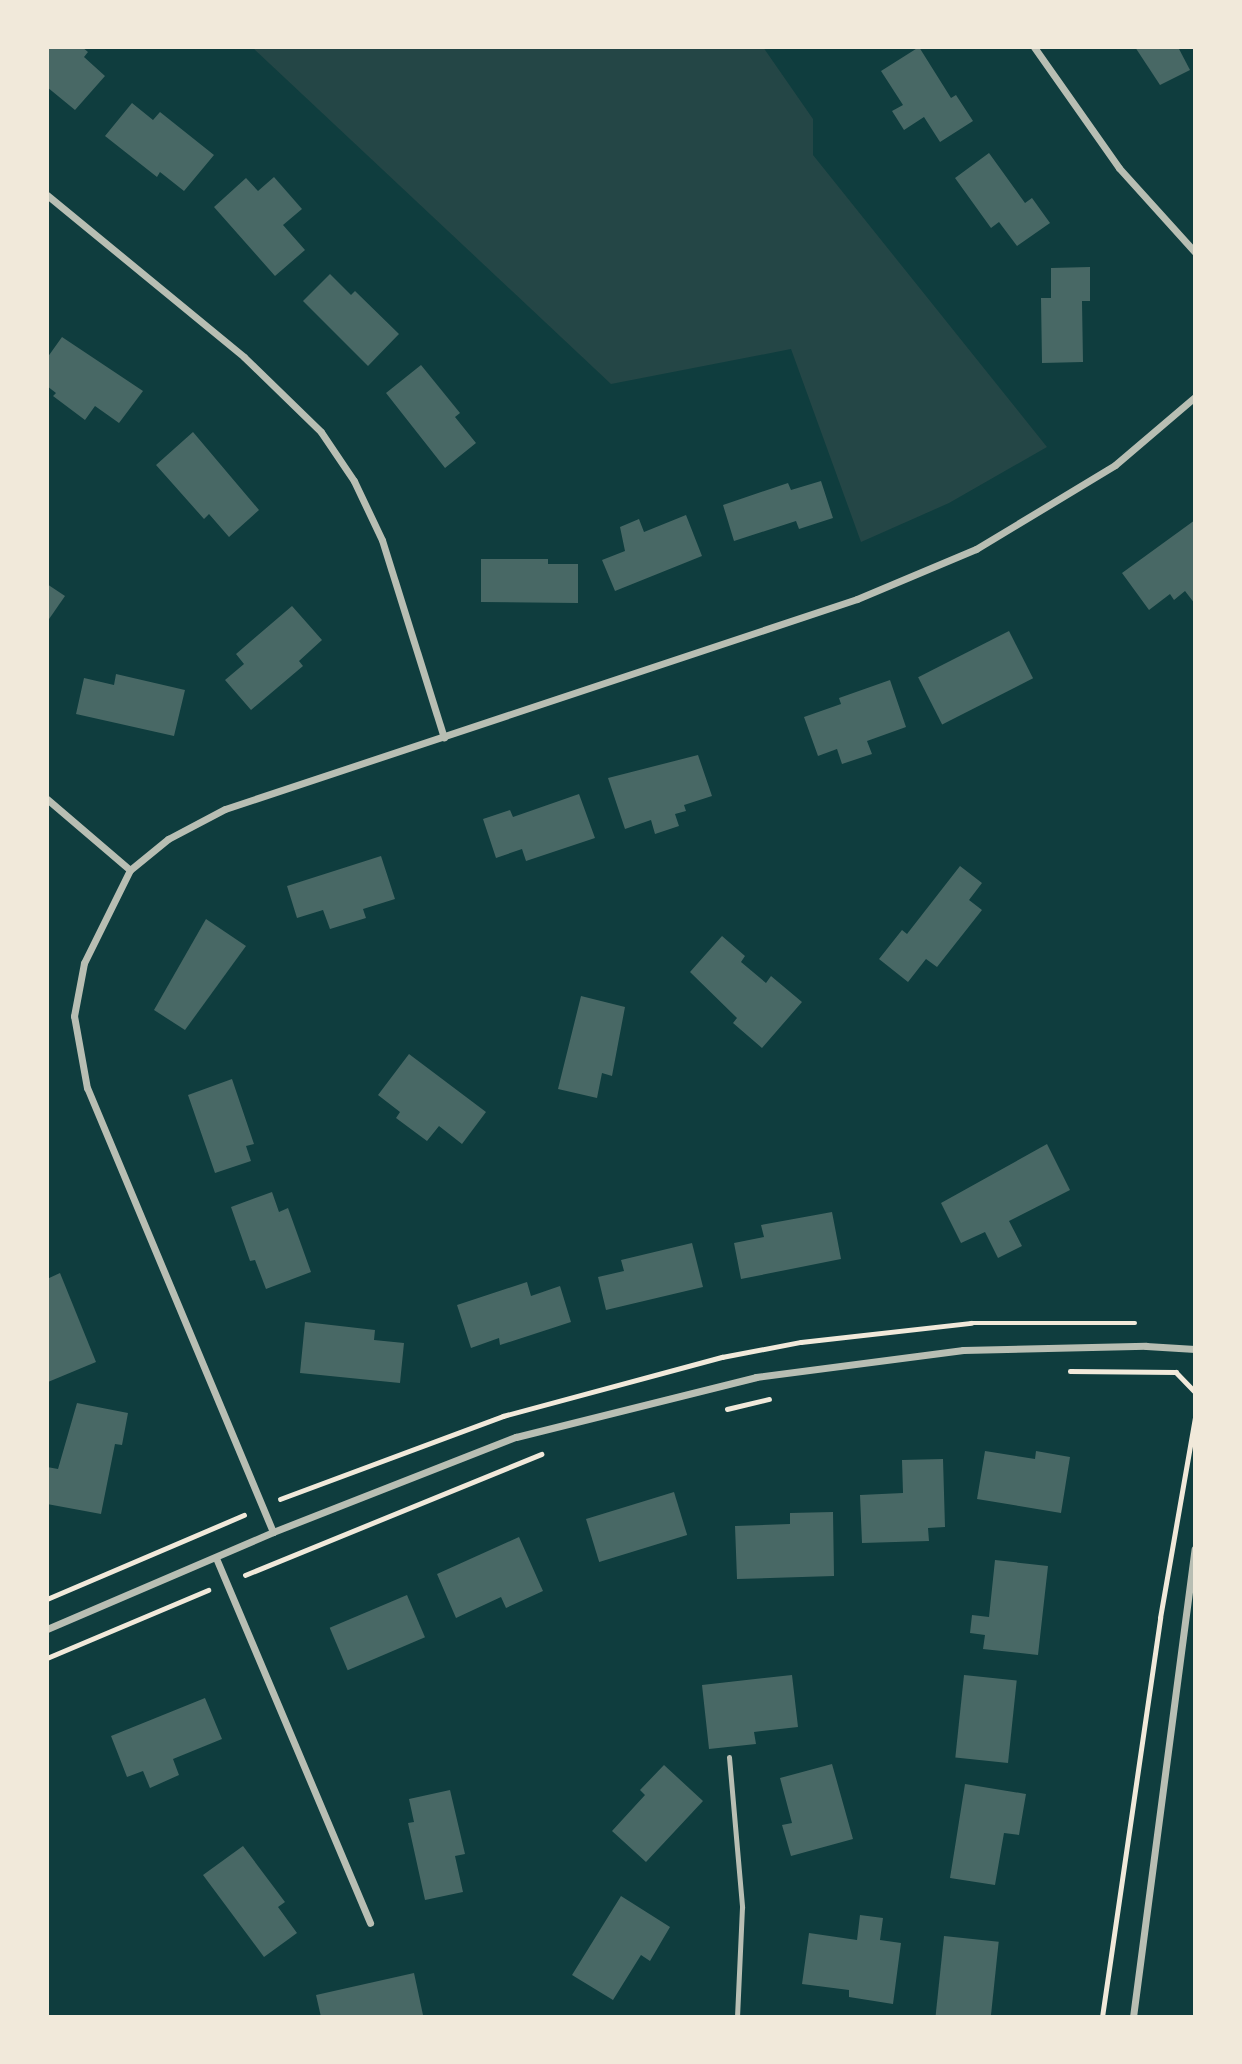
<!DOCTYPE html>
<style>
body{margin:0}
#map{position:relative;width:1242px;height:2064px;overflow:hidden;background:#0f3d3e;font-family:"PT Sans",sans-serif}
div>[style]{position:absolute}
[style*='--x']{left:calc(var(--x)*1px);top:calc(var(--y)*1px);width:calc(var(--w)*1px);rotate:calc(var(--a)*1deg)}
.green>*{inset:0;background:#244646}
.building>*{inset:0;background:#486865;transform-origin:0 0}
.path>*{height:4.5px;margin:-2.25px;padding:0 2.25px;transform-origin:2.25px;border-radius:2.25px;background:#f1e9da}
.service>*{height:5px;margin:-2.5px;padding:0 2.5px;transform-origin:2.5px;border-radius:2.5px;background:#b8beb3}
.minor>*{height:7px;margin:-3.5px;padding:0 3.5px;transform-origin:3.5px;border-radius:3.5px;background:#b8beb3}
span{translate:-50% -50%;white-space:nowrap;text-align:center;line-height:1.15;-webkit-text-stroke:5px #f1e9da;paint-order:stroke}
.frame{position:absolute;inset:0;border:49px solid #f1e9da;pointer-events:none}
</style>
<div id="map">
<div class="green">
<i style="clip-path:polygon(252px 47px,763px 47px,813px 119px,813px 155px,1047px 447px,949px 503px,861px 542px,791px 349px,611px 384px)"></i>
</div>
<div class="building">
<i style="clip-path:polygon(47px 47px,82px 47px,88px 52px,84px 57px,105px 76px,75px 110px,47px 87px)"></i>
<i style="clip-path:polygon(919px 47px,951px 98px,956px 95px,973px 121px,940px 142px,924px 117px,904px 130px,892px 111px,903px 105px,881px 71px)"></i>
<i style="clip-path:polygon(1135px 47px,1178px 47px,1190px 70px,1160px 85px)"></i>
<i style="clip-path:polygon(132px 103px,153px 120px,160px 112px,214px 155px,184px 191px,160px 172px,157px 177px,105px 136px)"></i>
<i style="clip-path:polygon(989px 153px,1025px 203px,1032px 198px,1050px 223px,1017px 246px,999px 222px,991px 228px,955px 178px)"></i>
<i style="clip-path:polygon(274px 177px,302px 209px,283px 225px,305px 250px,275px 276px,214px 207px,246px 178px,258px 191px)"></i>
<i style="clip-path:polygon(1090px 267px,1090px 301px,1082px 301px,1083px 362px,1042px 363px,1041px 298px,1051px 298px,1051px 268px)"></i>
<i style="clip-path:polygon(330px 274px,351px 295px,355px 291px,399px 334px,368px 366px,303px 301px)"></i>
<i style="clip-path:polygon(62px 337px,143px 391px,119px 423px,95px 406px,85px 420px,53px 396px,56px 393px,47px 386px,47px 358px)"></i>
<i style="clip-path:polygon(421px 365px,460px 413px,455px 417px,476px 443px,445px 468px,386px 393px)"></i>
<i style="clip-path:polygon(193px 432px,259px 510px,229px 537px,209px 514px,204px 519px,156px 465px)"></i>
<i style="clip-path:polygon(821px 481px,833px 518px,799px 529px,796px 521px,734px 541px,723px 505px,788px 483px,791px 490px)"></i>
<i style="clip-path:polygon(686px 515px,702px 556px,615px 591px,602px 560px,625px 551px,620px 527px,639px 519px,644px 532px)"></i>
<i style="clip-path:polygon(1195px 520px,1195px 604px,1185px 591px,1174px 600px,1170px 594px,1149px 610px,1122px 573px)"></i>
<i style="clip-path:polygon(481px 559px,548px 559px,548px 564px,578px 564px,578px 603px,481px 602px)"></i>
<i style="clip-path:polygon(47px 584px,65px 596px,47px 622px)"></i>
<i style="clip-path:polygon(292px 606px,322px 640px,299px 661px,303px 666px,251px 710px,225px 680px,244px 664px,236px 654px)"></i>
<i style="left:1009px;top:631px;width:53px;height:102px;rotate:63deg"></i>
<i style="clip-path:polygon(116px 674px,185px 690px,174px 736px,76px 714px,84px 678px,114px 685px)"></i>
<i style="clip-path:polygon(890px 680px,906px 727px,867px 741px,872px 754px,842px 764px,837px 749px,818px 756px,804px 717px,841px 704px,839px 698px)"></i>
<i style="clip-path:polygon(698px 755px,712px 796px,684px 805px,686px 811px,675px 814px,679px 826px,655px 834px,651px 820px,625px 829px,608px 778px)"></i>
<i style="clip-path:polygon(579px 794px,595px 838px,526px 861px,522px 849px,496px 858px,483px 819px,510px 810px,513px 817px)"></i>
<i style="clip-path:polygon(381px 856px,395px 899px,363px 909px,366px 918px,330px 929px,323px 910px,297px 918px,287px 886px)"></i>
<i style="clip-path:polygon(960px 866px,982px 883px,969px 900px,982px 910px,937px 967px,926px 959px,908px 982px,879px 959px,902px 930px,907px 934px)"></i>
<i style="clip-path:polygon(206px 919px,246px 946px,185px 1030px,154px 1010px)"></i>
<i style="clip-path:polygon(722px 936px,745px 956px,741px 962px,766px 983px,771px 976px,802px 1002px,762px 1048px,733px 1023px,737px 1018px,690px 972px)"></i>
<i style="clip-path:polygon(581px 996px,625px 1007px,612px 1076px,602px 1073px,597px 1098px,558px 1089px)"></i>
<i style="clip-path:polygon(409px 1054px,486px 1112px,462px 1144px,439px 1126px,427px 1141px,396px 1118px,400px 1112px,378px 1095px)"></i>
<i style="clip-path:polygon(232px 1079px,254px 1144px,246px 1146px,251px 1161px,215px 1173px,188px 1095px)"></i>
<i style="clip-path:polygon(1047px 1144px,1070px 1190px,1009px 1221px,1022px 1246px,998px 1258px,985px 1232px,961px 1243px,941px 1203px)"></i>
<i style="clip-path:polygon(272px 1192px,279px 1212px,288px 1208px,311px 1272px,266px 1289px,255px 1260px,250px 1261px,231px 1207px)"></i>
<i style="clip-path:polygon(832px 1212px,841px 1259px,741px 1279px,734px 1243px,764px 1237px,761px 1225px)"></i>
<i style="clip-path:polygon(692px 1243px,703px 1287px,606px 1310px,598px 1277px,624px 1271px,621px 1260px)"></i>
<i style="clip-path:polygon(60px 1273px,96px 1362px,48px 1382px,47px 1279px)"></i>
<i style="clip-path:polygon(527px 1282px,531px 1296px,560px 1286px,571px 1322px,500px 1345px,499px 1338px,471px 1348px,457px 1305px)"></i>
<i style="clip-path:polygon(305px 1322px,375px 1330px,374px 1340px,404px 1343px,400px 1383px,300px 1373px)"></i>
<i style="clip-path:polygon(77px 1403px,128px 1413px,122px 1445px,115px 1444px,101px 1514px,47px 1504px,47px 1467px,58px 1469px)"></i>
<i style="clip-path:polygon(985px 1451px,1035px 1459px,1036px 1451px,1070px 1457px,1061px 1513px,977px 1499px)"></i>
<i style="clip-path:polygon(943px 1459px,945px 1527px,928px 1528px,929px 1541px,862px 1543px,860px 1495px,903px 1493px,902px 1460px)"></i>
<i style="left:674px;top:1492px;width:45px;height:92px;rotate:73deg"></i>
<i style="clip-path:polygon(833px 1512px,834px 1576px,737px 1579px,735px 1526px,790px 1524px,790px 1513px)"></i>
<i style="clip-path:polygon(519px 1537px,543px 1591px,506px 1608px,501px 1597px,456px 1618px,437px 1574px)"></i>
<i style="clip-path:polygon(995px 1560px,1048px 1566px,1038px 1655px,983px 1649px,985px 1635px,970px 1633px,972px 1615px,989px 1617px)"></i>
<i style="left:407px;top:1595px;width:46px;height:84px;rotate:67deg"></i>
<i style="clip-path:polygon(792px 1675px,798px 1727px,754px 1732px,756px 1744px,709px 1749px,702px 1685px)"></i>
<i style="left:964px;top:1675px;width:53px;height:83px;rotate:6deg"></i>
<i style="clip-path:polygon(205px 1698px,222px 1739px,173px 1759px,179px 1775px,150px 1788px,143px 1771px,127px 1777px,111px 1736px)"></i>
<i style="clip-path:polygon(832px 1764px,853px 1839px,791px 1856px,782px 1825px,792px 1823px,780px 1778px)"></i>
<i style="clip-path:polygon(664px 1765px,703px 1801px,646px 1862px,612px 1831px,645px 1795px,640px 1790px)"></i>
<i style="clip-path:polygon(965px 1784px,1026px 1794px,1019px 1835px,1004px 1833px,995px 1885px,950px 1878px)"></i>
<i style="clip-path:polygon(450px 1790px,465px 1854px,455px 1856px,463px 1892px,425px 1900px,408px 1823px,414px 1822px,409px 1799px)"></i>
<i style="clip-path:polygon(243px 1846px,285px 1902px,278px 1907px,297px 1933px,264px 1957px,203px 1875px)"></i>
<i style="clip-path:polygon(621px 1896px,670px 1927px,650px 1961px,641px 1955px,613px 2000px,572px 1975px)"></i>
<i style="clip-path:polygon(860px 1915px,883px 1918px,880px 1940px,901px 1943px,893px 2004px,849px 1997px,849px 1990px,802px 1984px,809px 1933px,857px 1940px)"></i>
<i style="left:944px;top:1936px;width:55px;height:82px;rotate:6deg"></i>
<i style="clip-path:polygon(414px 1973px,423px 2015px,321px 2017px,316px 1995px)"></i>
</div>
<div class="path">
<i style="--x:1070;--y:1371;--w:106;--a:0.5"></i>
<i style="--x:1176;--y:1372;--w:28;--a:46"></i>
<i style="--x:727;--y:1409;--w:43;--a:-13.4"></i>
<i style="--x:280;--y:1499;--w:238;--a:-20.4"></i>
<i style="--x:503;--y:1416;--w:227;--a:-15.1"></i>
<i style="--x:722;--y:1357;--w:80;--a:-10.8"></i>
<i style="--x:801;--y:1342;--w:171;--a:-6.4"></i>
<i style="--x:971;--y:1323;--w:164;--a:0"></i>
<i style="--x:245;--y:1575;--w:320;--a:-22.2"></i>
<i style="--x:47;--y:1599;--w:214;--a:-23.1"></i>
<i style="--x:47;--y:1658;--w:175;--a:-22.9"></i>
<i style="--x:1102;--y:2017;--w:403;--a:-81.7"></i>
<i style="--x:1160;--y:1618;--w:204;--a:-80.1"></i>
</div>
<div class="service">
<i style="--x:729;--y:1757;--w:151;--a:85"></i>
<i style="--x:742;--y:1907;--w:110;--a:92.6"></i>
</div>
<div class="minor">
<i style="--x:1034;--y:47;--w:148;--a:54.9"></i>
<i style="--x:1119;--y:168;--w:113;--a:47.9"></i>
<i style="--x:47;--y:195;--w:255;--a:39.4"></i>
<i style="--x:244;--y:357;--w:107;--a:44.2"></i>
<i style="--x:321;--y:432;--w:59;--a:56"></i>
<i style="--x:354;--y:481;--w:65;--a:64.6"></i>
<i style="--x:382;--y:540;--w:207;--a:72.6"></i>
<i style="--x:47;--y:799;--w:109;--a:40.5"></i>
<i style="--x:273;--y:1532;--w:481;--a:-112.7"></i>
<i style="--x:87;--y:1088;--w:73;--a:-100.2"></i>
<i style="--x:74;--y:1016;--w:54;--a:-79.3"></i>
<i style="--x:84;--y:963;--w:104;--a:-63.7"></i>
<i style="--x:130;--y:870;--w:49;--a:-39.2"></i>
<i style="--x:168;--y:839;--w:64;--a:-27.8"></i>
<i style="--x:225;--y:809;--w:666;--a:-18.38"></i>
<i style="--x:857;--y:599;--w:129;--a:-22.8"></i>
<i style="--x:976;--y:549;--w:162;--a:-31.1"></i>
<i style="--x:1115;--y:465;--w:105;--a:-40.4"></i>
<i style="--x:216;--y:1558;--w:396;--a:67.1"></i>
<i style="--x:47;--y:1629;--w:246;--a:-23.2"></i>
<i style="--x:273;--y:1532;--w:261;--a:-21.4"></i>
<i style="--x:516;--y:1437;--w:247;--a:-14"></i>
<i style="--x:756;--y:1377;--w:209;--a:-7.4"></i>
<i style="--x:963;--y:1350;--w:183;--a:-1.3"></i>
<i style="--x:1146;--y:1346;--w:49;--a:3.5"></i>
<i style="--x:1133;--y:2017;--w:472;--a:-82.5"></i>
</div>
<div class="frame"></div>
</div>
